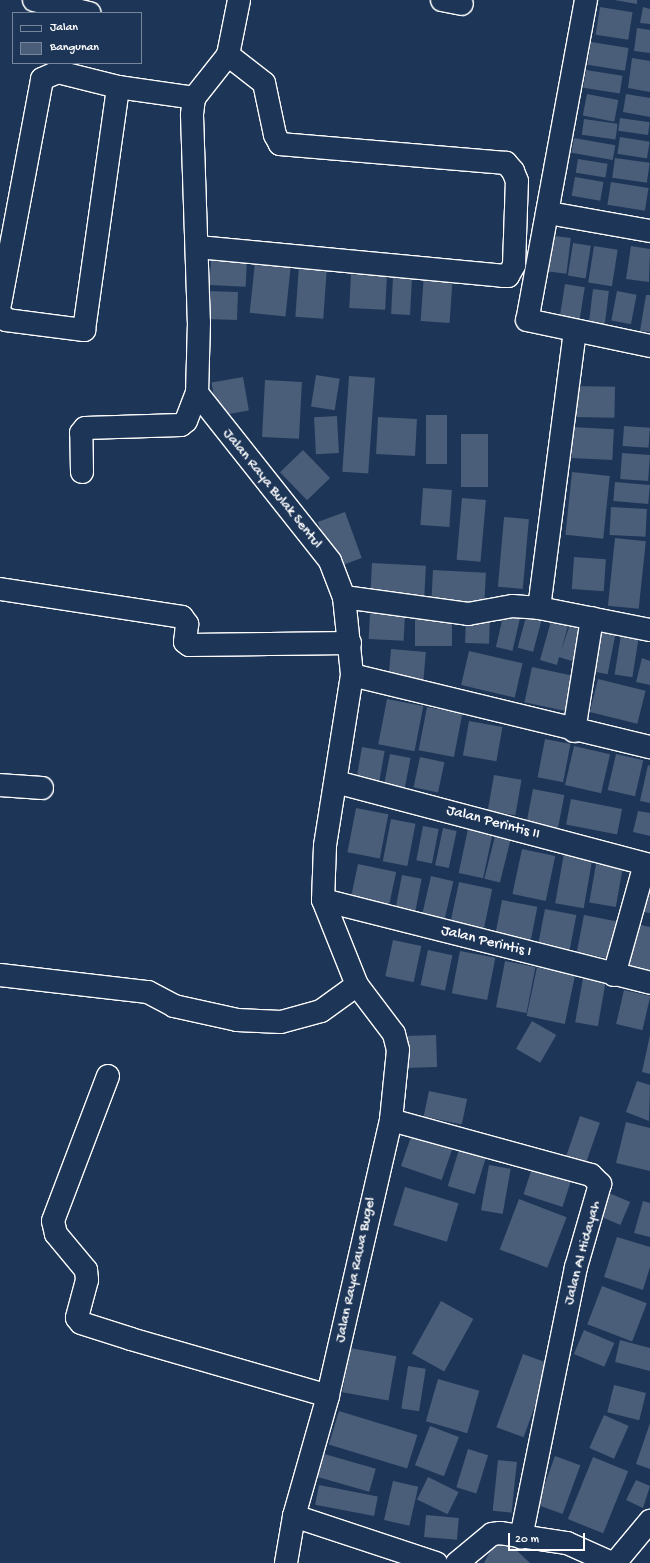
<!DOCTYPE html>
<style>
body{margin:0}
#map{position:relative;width:650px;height:1563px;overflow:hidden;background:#1d3557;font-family:"Gochi Hand",sans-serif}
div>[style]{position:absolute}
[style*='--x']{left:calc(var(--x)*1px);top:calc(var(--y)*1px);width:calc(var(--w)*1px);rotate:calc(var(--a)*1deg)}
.building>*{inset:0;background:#4a5d79;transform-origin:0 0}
.roads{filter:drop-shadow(1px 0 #fff) drop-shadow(-1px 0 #fff) drop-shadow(0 1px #fff) drop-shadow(0 -1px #fff)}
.minor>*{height:22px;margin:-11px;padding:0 11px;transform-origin:11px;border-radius:11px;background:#1d3557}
span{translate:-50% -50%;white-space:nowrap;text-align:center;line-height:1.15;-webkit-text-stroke:3.5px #1d3557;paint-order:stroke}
.street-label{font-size:15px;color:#fff}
.legend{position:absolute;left:12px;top:12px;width:130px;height:52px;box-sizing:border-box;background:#1d3557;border:1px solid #77869a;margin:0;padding:5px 7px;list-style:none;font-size:12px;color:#fff}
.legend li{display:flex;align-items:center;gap:8px;height:20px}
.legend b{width:20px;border:1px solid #77869a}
.scale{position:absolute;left:508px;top:1533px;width:77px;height:18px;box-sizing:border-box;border:2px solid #fff;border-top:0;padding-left:5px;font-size:12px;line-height:14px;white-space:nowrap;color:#fff;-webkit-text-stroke:3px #1d3557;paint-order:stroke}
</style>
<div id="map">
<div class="building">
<i style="clip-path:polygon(614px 0,637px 0,637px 4px)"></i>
<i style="left:600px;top:7px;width:33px;height:28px;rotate:9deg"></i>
<i style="clip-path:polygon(643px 7px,650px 9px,650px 24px,640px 23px)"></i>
<i style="clip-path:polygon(637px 28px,650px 30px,650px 53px,634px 51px)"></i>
<i style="left:591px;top:42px;width:38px;height:23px;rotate:9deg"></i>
<i style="clip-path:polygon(632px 58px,650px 61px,650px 92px,628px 88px)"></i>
<i style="left:586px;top:70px;width:37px;height:18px;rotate:9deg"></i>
<i style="left:587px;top:94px;width:32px;height:22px;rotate:11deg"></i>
<i style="clip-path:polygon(626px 94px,650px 98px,650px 117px,623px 112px)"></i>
<i style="left:620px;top:118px;width:30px;height:13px;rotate:8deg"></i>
<i style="left:584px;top:119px;width:34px;height:16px;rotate:8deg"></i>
<i style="left:620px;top:137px;width:30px;height:17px;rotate:9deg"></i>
<i style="left:574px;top:138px;width:42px;height:15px;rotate:10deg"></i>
<i style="left:615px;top:158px;width:35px;height:20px;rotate:8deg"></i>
<i style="left:578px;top:159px;width:30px;height:14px;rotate:9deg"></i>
<i style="left:575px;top:177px;width:29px;height:19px;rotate:10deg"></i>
<i style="left:611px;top:182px;width:38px;height:23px;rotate:9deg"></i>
<i style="left:547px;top:235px;width:24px;height:36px;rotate:7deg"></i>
<i style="left:573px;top:243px;width:18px;height:33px;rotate:9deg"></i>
<i style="left:594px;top:246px;width:24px;height:37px;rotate:9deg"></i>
<i style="clip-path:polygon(631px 246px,650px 249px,649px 282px,626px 279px)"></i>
<i style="left:211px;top:259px;width:36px;height:26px;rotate:3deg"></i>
<i style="left:255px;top:262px;width:36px;height:51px;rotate:6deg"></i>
<i style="left:299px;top:265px;width:28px;height:52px;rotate:4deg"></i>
<i style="left:424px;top:273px;width:29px;height:48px;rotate:4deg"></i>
<i style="left:351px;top:274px;width:36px;height:34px;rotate:3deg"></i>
<i style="left:393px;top:277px;width:19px;height:37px;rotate:3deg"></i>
<i style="left:565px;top:284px;width:20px;height:39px;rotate:9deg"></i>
<i style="left:593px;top:289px;width:16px;height:39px;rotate:7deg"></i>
<i style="left:206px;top:291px;width:32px;height:28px;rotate:2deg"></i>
<i style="left:617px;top:291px;width:20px;height:30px;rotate:11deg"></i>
<i style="clip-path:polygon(646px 295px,650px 295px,650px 332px,640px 331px)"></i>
<i style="left:316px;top:375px;width:24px;height:32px;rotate:9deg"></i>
<i style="left:349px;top:376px;width:26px;height:96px;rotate:4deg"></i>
<i style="left:243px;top:377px;width:34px;height:32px;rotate:80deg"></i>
<i style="left:265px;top:380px;width:37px;height:57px;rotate:3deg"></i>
<i style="left:574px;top:386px;width:41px;height:31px;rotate:1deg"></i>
<i style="left:426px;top:415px;width:21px;height:49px"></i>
<i style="left:337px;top:416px;width:37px;height:23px;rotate:87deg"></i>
<i style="left:378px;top:417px;width:39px;height:37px;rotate:3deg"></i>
<i style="left:624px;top:426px;width:26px;height:20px;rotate:4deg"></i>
<i style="left:573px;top:427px;width:41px;height:31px;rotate:3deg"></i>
<i style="left:461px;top:434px;width:27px;height:53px"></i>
<i style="left:303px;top:450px;width:39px;height:32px;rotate:46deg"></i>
<i style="left:622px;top:453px;width:28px;height:26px;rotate:4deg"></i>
<i style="left:572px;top:472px;width:38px;height:63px;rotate:6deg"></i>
<i style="left:615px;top:482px;width:35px;height:19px;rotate:5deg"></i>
<i style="left:423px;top:488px;width:29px;height:37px;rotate:4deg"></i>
<i style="left:462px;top:498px;width:24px;height:62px;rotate:5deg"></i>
<i style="left:611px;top:507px;width:36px;height:28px;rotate:3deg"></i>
<i style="left:345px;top:512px;width:49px;height:29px;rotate:70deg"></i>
<i style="left:504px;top:517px;width:25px;height:70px;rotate:5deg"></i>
<i style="left:615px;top:538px;width:31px;height:68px;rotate:6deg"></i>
<i style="left:574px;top:557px;width:32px;height:32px;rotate:4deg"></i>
<i style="left:372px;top:563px;width:54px;height:37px;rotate:3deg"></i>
<i style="left:433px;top:570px;width:53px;height:34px;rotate:3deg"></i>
<i style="left:528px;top:609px;width:16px;height:40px;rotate:15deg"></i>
<i style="left:504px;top:612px;width:17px;height:36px;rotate:13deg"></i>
<i style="left:370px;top:613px;width:35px;height:26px;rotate:3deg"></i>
<i style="clip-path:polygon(553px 614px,570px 619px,561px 651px,573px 615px,588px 620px,575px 662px,559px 657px,557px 665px,540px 660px)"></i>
<i style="left:466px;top:617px;width:24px;height:26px;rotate:2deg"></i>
<i style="left:415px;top:619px;width:37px;height:27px"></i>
<i style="left:596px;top:624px;width:21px;height:47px;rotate:11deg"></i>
<i style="left:622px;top:628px;width:18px;height:47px;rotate:9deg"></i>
<i style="left:391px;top:649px;width:35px;height:30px;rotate:5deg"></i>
<i style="left:469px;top:651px;width:55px;height:35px;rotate:13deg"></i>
<i style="clip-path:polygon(642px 658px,650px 661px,650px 685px,636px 682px)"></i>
<i style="left:532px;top:667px;width:43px;height:36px;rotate:12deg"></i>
<i style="left:598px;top:679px;width:49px;height:34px;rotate:14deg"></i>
<i style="left:387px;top:699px;width:37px;height:46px;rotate:11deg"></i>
<i style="left:427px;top:707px;width:36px;height:44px;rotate:11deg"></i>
<i style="left:469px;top:721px;width:34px;height:35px;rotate:10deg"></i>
<i style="left:545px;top:739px;width:26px;height:39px;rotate:11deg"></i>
<i style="left:574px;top:746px;width:37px;height:40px;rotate:13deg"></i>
<i style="left:362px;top:747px;width:23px;height:37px;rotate:10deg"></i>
<i style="left:390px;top:754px;width:21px;height:36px;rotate:11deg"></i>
<i style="left:616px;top:754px;width:28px;height:37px;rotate:13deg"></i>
<i style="left:420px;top:757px;width:25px;height:31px;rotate:12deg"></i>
<i style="clip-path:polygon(648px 765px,650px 766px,650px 803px,640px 801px)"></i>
<i style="left:494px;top:775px;width:28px;height:36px;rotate:10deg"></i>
<i style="left:533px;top:789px;width:32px;height:34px;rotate:11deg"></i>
<i style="left:571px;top:799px;width:52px;height:26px;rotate:11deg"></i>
<i style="left:356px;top:808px;width:33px;height:45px;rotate:11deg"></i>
<i style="clip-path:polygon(638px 811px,650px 813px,650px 836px,633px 832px)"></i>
<i style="left:391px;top:819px;width:25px;height:43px;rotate:11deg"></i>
<i style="left:423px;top:826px;width:16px;height:35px;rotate:11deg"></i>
<i style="left:443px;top:828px;width:14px;height:38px;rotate:12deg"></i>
<i style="left:468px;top:829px;width:25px;height:45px;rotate:12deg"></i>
<i style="left:495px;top:836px;width:16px;height:44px;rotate:14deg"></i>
<i style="left:522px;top:849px;width:34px;height:46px;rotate:12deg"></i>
<i style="left:564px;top:853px;width:29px;height:51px;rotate:10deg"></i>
<i style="left:358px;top:864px;width:39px;height:36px;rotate:12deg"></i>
<i style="left:596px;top:864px;width:27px;height:39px;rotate:10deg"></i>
<i style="left:402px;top:875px;width:20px;height:34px;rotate:11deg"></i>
<i style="left:431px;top:876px;width:23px;height:43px;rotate:13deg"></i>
<i style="clip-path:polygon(650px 876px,650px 913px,636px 911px)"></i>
<i style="left:459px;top:882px;width:34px;height:45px;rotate:12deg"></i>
<i style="left:502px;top:900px;width:36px;height:41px;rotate:11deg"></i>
<i style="left:545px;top:909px;width:32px;height:39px;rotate:11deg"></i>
<i style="left:584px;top:915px;width:33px;height:38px;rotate:11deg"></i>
<i style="clip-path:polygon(632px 923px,650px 927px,650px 972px,623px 966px)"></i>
<i style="left:393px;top:940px;width:29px;height:37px;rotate:12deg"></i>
<i style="left:428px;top:950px;width:25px;height:36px;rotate:12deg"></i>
<i style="left:460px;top:951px;width:36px;height:43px;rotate:11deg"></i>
<i style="left:505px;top:961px;width:31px;height:47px;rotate:11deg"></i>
<i style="left:537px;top:967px;width:39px;height:50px;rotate:12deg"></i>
<i style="left:583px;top:978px;width:23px;height:45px;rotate:10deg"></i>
<i style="left:624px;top:990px;width:27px;height:35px;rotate:13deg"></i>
<i style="left:532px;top:1021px;width:28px;height:32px;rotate:30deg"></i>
<i style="left:436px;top:1035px;width:32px;height:32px;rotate:88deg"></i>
<i style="clip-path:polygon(650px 1035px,650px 1074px,642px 1072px)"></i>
<i style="clip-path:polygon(637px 1081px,650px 1085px,649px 1121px,626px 1112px)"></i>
<i style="left:429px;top:1091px;width:39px;height:26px;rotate:12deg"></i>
<i style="left:580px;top:1116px;width:21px;height:42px;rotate:19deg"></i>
<i style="clip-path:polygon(626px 1122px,650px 1128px,650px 1171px,616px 1163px)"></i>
<i style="left:413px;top:1131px;width:43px;height:37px;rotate:19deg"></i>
<i style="left:461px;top:1143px;width:28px;height:45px;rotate:17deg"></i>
<i style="left:534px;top:1162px;width:41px;height:34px;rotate:18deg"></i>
<i style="left:489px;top:1165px;width:22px;height:46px;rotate:10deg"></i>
<i style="left:405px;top:1187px;width:56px;height:40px;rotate:17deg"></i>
<i style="left:609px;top:1193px;width:23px;height:25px;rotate:23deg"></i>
<i style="left:519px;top:1199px;width:51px;height:54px;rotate:21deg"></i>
<i style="clip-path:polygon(643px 1201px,650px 1203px,650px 1237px,634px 1233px)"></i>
<i style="clip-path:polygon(617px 1237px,650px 1247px,650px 1267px,643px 1290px,604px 1277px)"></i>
<i style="left:602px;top:1286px;width:48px;height:41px;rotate:21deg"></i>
<i style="left:441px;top:1301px;width:37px;height:60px;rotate:29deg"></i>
<i style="left:584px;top:1330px;width:33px;height:26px;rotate:23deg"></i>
<i style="clip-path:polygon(620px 1340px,650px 1348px,650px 1371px,615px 1362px)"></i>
<i style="left:350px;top:1348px;width:47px;height:45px;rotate:10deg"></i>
<i style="left:523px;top:1354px;width:29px;height:78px;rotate:20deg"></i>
<i style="left:408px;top:1366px;width:18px;height:43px;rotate:9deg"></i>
<i style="left:438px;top:1379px;width:43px;height:44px;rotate:16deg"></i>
<i style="left:614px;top:1385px;width:33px;height:28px;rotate:14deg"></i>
<i style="left:339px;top:1411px;width:82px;height:35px;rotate:17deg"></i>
<i style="left:604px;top:1415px;width:27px;height:36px;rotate:24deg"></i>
<i style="clip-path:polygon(650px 1423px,650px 1469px,636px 1464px)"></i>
<i style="left:430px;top:1426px;width:31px;height:42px;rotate:21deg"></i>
<i style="left:468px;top:1449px;width:21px;height:40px;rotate:17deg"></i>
<i style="left:321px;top:1453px;width:57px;height:24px;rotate:16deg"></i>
<i style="left:555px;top:1456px;width:27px;height:52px;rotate:20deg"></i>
<i style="left:593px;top:1457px;width:38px;height:67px;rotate:22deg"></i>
<i style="left:498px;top:1460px;width:19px;height:51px;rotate:6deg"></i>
<i style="left:428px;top:1477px;width:34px;height:25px;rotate:26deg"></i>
<i style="clip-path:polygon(636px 1480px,650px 1486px,643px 1508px,626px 1500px)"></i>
<i style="left:393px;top:1481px;width:26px;height:40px;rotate:13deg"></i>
<i style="left:319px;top:1485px;width:60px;height:20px;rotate:11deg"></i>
<i style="left:426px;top:1515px;width:33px;height:22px;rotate:5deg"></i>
<i style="clip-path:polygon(493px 1545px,513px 1547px,530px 1563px,484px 1563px)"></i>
</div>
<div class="roads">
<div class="minor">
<i style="--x:34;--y:0;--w:57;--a:13.3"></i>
<i style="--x:239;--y:0;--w:56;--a:101.3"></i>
<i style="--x:228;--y:55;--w:55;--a:128.3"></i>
<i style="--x:194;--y:98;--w:17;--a:97"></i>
<i style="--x:192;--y:115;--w:207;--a:88.1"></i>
<i style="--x:199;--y:322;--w:71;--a:91.6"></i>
<i style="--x:197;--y:393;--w:214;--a:51.6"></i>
<i style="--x:330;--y:561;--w:39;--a:69"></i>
<i style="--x:344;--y:597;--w:78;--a:84.1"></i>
<i style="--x:352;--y:675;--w:173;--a:99"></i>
<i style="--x:325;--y:846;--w:54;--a:92.1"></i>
<i style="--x:323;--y:900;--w:92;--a:68.2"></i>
<i style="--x:357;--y:985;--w:61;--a:52.9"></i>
<i style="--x:394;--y:1034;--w:16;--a:76"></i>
<i style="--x:398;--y:1050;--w:70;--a:95.7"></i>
<i style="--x:391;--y:1120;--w:283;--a:102.9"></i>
<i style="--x:328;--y:1396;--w:125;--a:105.8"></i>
<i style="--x:294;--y:1516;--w:48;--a:99.7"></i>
<i style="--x:442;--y:0;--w:20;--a:11"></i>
<i style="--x:586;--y:0;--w:325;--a:100.4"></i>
<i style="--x:527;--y:320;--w:126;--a:11.9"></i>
<i style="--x:549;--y:213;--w:103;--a:10.1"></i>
<i style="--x:198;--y:247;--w:306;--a:5.4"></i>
<i style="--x:503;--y:276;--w:5;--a:0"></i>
<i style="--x:508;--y:276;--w:13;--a:-61"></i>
<i style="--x:514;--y:265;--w:84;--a:-88"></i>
<i style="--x:517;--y:181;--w:11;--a:-112"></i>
<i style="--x:513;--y:171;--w:11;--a:-131"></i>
<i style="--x:506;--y:163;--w:227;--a:-175.2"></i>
<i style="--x:280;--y:144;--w:10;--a:-119"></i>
<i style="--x:275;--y:135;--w:53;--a:-101.9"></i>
<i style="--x:264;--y:83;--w:46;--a:-142.1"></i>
<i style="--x:0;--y:304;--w:229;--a:-79.4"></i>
<i style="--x:42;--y:79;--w:17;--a:-24"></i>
<i style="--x:58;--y:72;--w:62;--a:14"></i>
<i style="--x:118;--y:87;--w:77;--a:8.2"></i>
<i style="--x:0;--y:313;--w:9;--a:49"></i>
<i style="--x:6;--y:320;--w:79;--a:7.3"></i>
<i style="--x:84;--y:330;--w:245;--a:-82"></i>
<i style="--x:82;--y:472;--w:39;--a:-91"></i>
<i style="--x:81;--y:433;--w:6;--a:-51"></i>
<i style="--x:85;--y:428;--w:96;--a:-1.8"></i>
<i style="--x:181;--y:425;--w:6;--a:-39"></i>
<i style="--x:186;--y:421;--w:30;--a:-69"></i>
<i style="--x:0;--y:589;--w:184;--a:8.7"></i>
<i style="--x:182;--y:617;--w:9;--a:54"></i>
<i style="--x:187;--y:624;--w:18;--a:96"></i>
<i style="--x:185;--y:642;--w:5;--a:37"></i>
<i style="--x:189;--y:645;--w:161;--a:-0.7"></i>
<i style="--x:344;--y:597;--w:125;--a:7.8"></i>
<i style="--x:468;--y:614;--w:45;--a:-10.3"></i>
<i style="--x:512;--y:606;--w:27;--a:4"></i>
<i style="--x:539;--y:608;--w:113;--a:11.2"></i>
<i style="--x:539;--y:608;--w:278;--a:-82.6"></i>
<i style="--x:352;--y:675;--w:307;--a:13.6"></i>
<i style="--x:574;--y:731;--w:114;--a:-80.9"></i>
<i style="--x:336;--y:782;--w:325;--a:14.8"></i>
<i style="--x:0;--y:785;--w:42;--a:4.1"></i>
<i style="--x:323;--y:900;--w:337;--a:14.2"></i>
<i style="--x:0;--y:975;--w:149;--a:6.6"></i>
<i style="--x:148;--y:992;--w:30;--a:28"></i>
<i style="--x:174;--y:1006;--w:65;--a:12.5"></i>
<i style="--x:237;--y:1020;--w:44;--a:2.6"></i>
<i style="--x:281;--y:1022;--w:41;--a:-15.4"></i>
<i style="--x:321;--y:1011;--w:44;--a:-35.8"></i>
<i style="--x:614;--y:975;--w:115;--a:-74.4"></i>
<i style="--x:108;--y:1076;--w:155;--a:110.8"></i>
<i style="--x:53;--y:1221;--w:13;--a:77"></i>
<i style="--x:56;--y:1234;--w:47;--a:50.2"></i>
<i style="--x:86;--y:1270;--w:10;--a:84"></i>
<i style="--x:87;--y:1280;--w:39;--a:105"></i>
<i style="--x:77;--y:1318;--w:6;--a:51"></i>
<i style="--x:81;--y:1323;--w:52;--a:17.7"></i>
<i style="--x:131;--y:1339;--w:205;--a:16.1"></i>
<i style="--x:391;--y:1120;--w:207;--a:15.4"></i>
<i style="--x:591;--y:1175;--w:13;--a:45"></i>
<i style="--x:600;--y:1184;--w:86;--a:106.1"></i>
<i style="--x:576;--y:1267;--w:276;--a:101.5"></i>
<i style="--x:294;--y:1516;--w:150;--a:18.3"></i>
<i style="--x:457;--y:1563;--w:45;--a:-39.6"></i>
<i style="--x:492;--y:1534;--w:8;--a:-7"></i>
<i style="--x:500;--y:1533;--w:68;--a:8.5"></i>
<i style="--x:567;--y:1543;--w:49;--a:24"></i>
<i style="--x:615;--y:1563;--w:55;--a:-50.2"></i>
</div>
</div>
<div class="street-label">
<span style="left:272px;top:489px;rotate:51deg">Jalan Raya Bulak Sentul</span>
<span style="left:493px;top:823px;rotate:15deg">Jalan Perintis II</span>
<span style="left:486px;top:942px;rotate:14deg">Jalan Perintis I</span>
<span style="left:583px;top:1253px;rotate:-75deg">Jalan Al Hidayah</span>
<span style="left:356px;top:1270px;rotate:-78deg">Jalan Raya Rawa Bugel</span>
</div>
<ul class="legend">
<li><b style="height:5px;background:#1d3557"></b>Jalan</li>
<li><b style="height:11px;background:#4a5d79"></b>Bangunan</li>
</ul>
<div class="scale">20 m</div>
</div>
